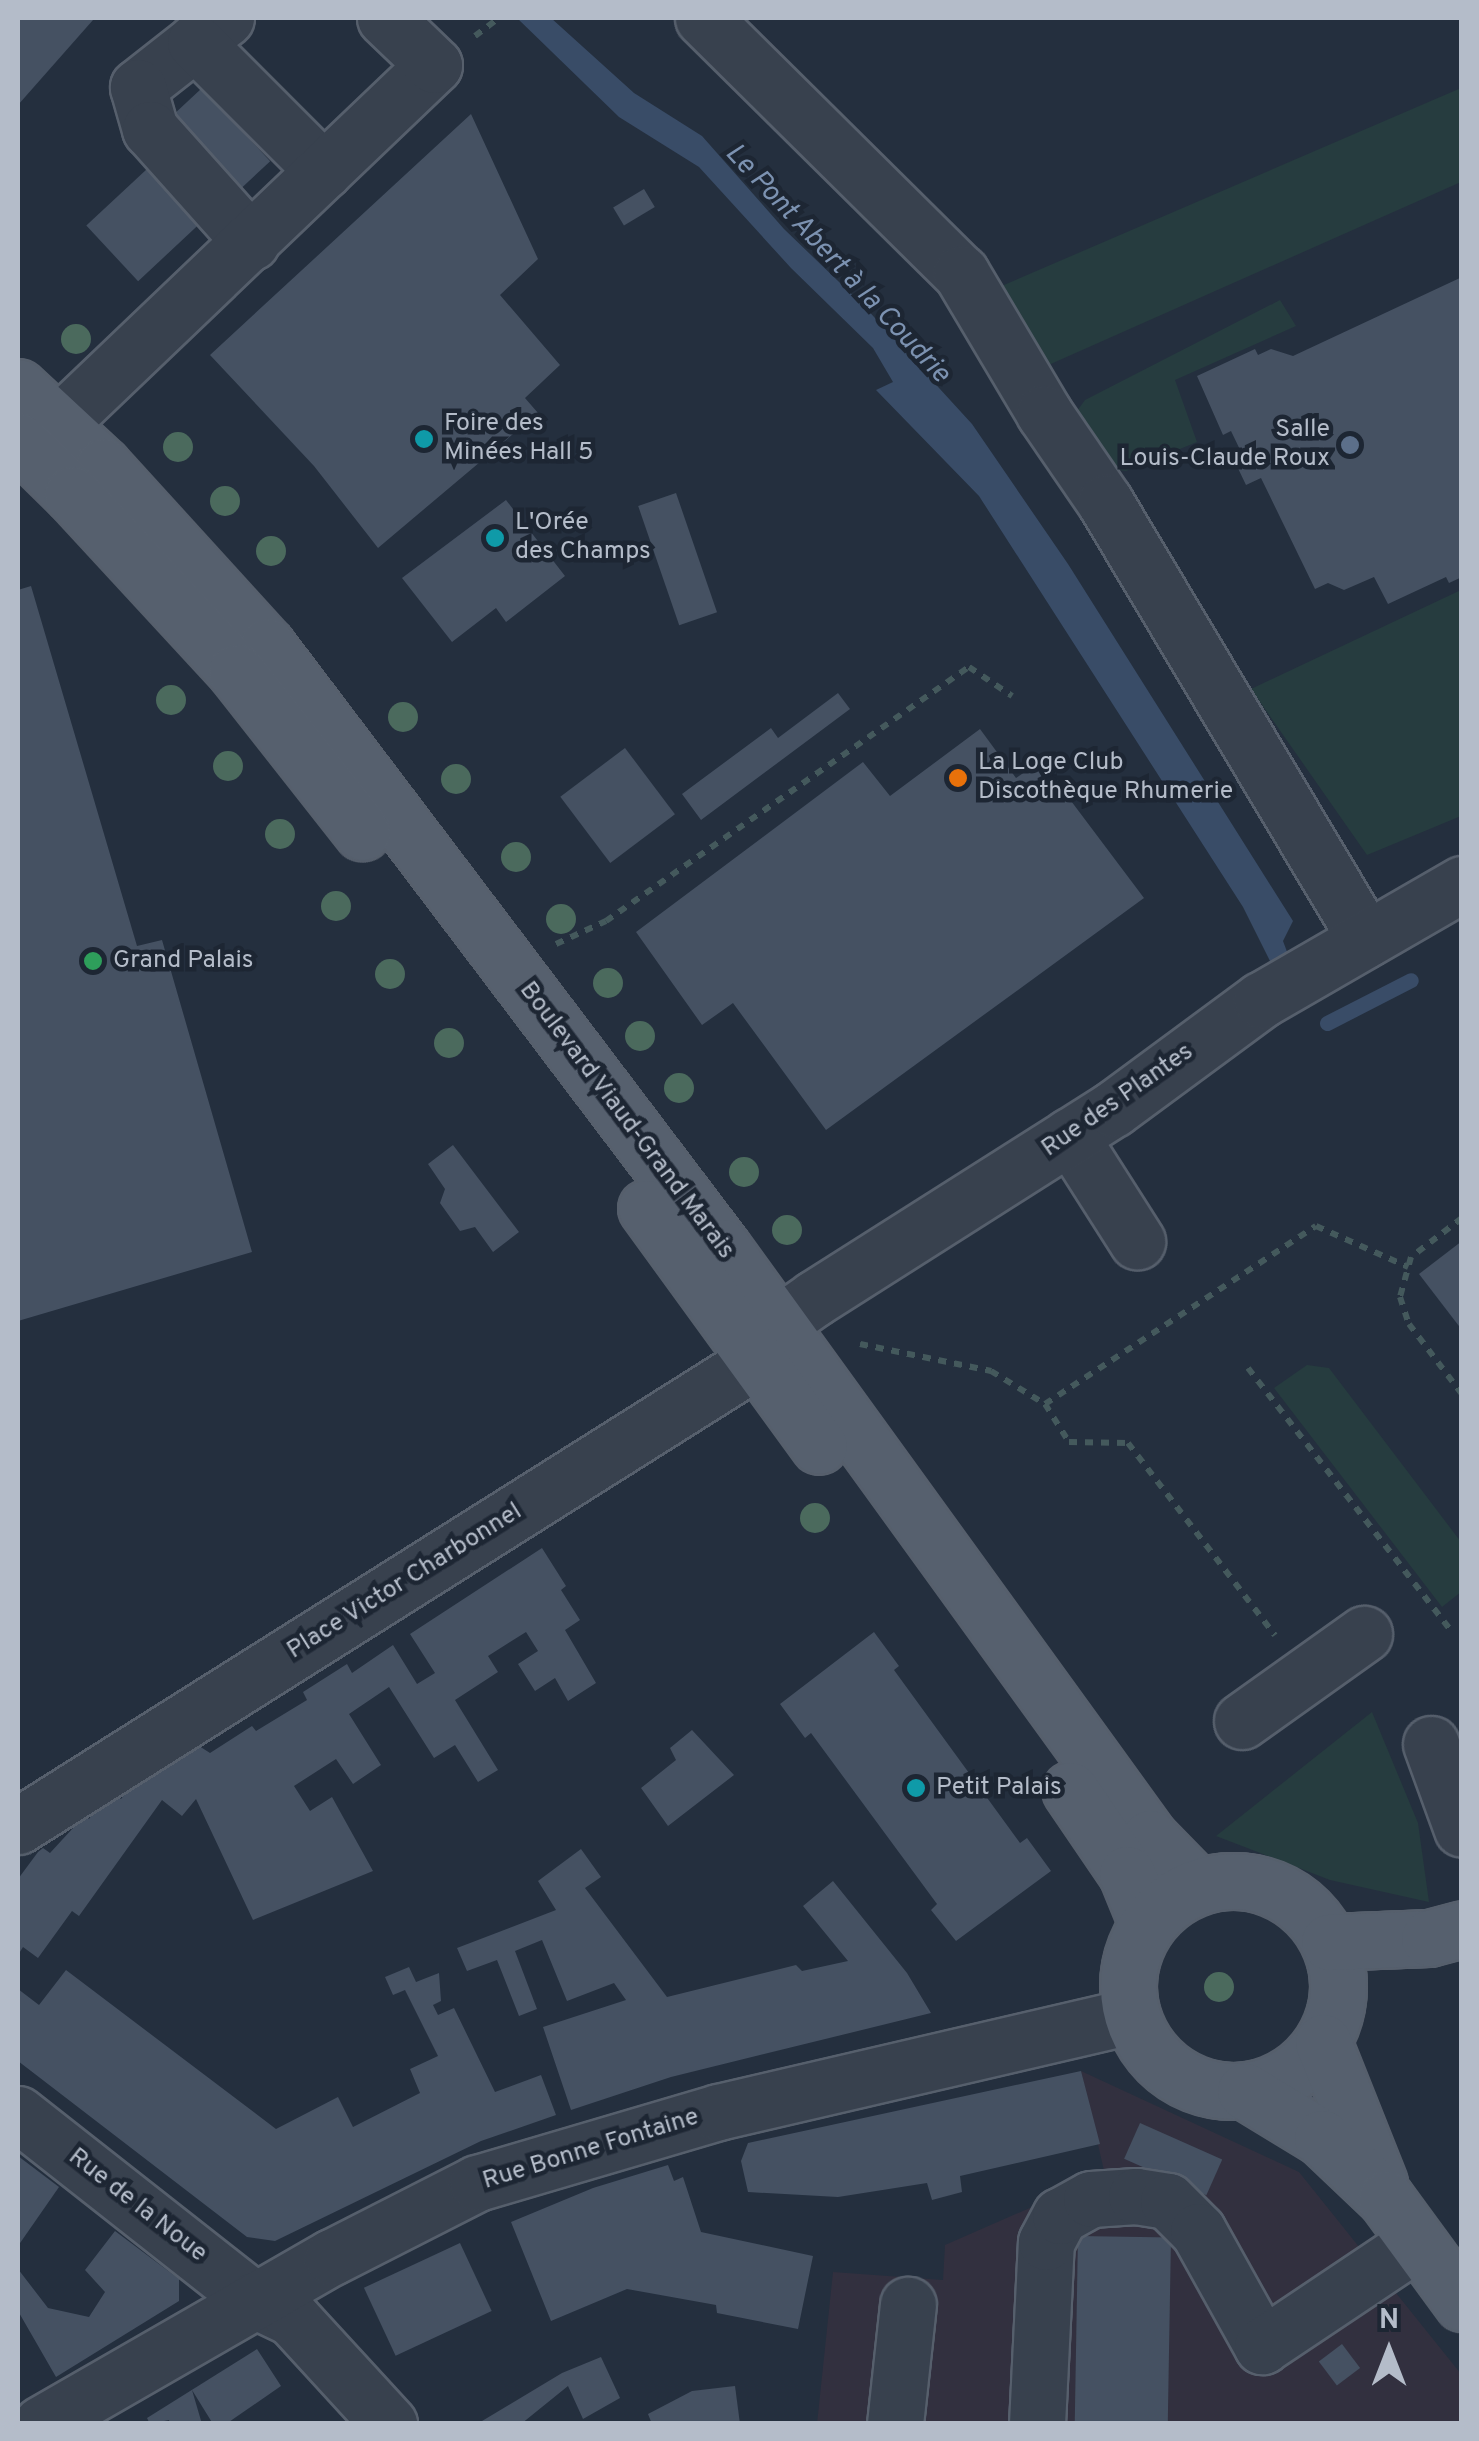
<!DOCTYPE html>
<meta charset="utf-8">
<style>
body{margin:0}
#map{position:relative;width:1479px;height:2441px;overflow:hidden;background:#242f3e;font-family:Overpass,sans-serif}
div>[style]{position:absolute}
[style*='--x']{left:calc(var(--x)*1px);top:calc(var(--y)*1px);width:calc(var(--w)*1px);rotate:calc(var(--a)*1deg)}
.medical>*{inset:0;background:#32303f}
.green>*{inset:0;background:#263c3f}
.water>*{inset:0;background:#394c67}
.stream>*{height:15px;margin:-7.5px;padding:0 7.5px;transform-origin:7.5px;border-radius:7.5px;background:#394c67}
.building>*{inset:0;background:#455162;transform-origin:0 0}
.path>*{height:6px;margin-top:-3px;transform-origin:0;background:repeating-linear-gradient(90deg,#44595c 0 8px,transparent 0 16px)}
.roads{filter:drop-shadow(2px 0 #565f6c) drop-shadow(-2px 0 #565f6c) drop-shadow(0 2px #565f6c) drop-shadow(0 -2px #565f6c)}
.minor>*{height:55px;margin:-27.5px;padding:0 27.5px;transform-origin:27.5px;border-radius:27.5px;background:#38414e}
.major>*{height:55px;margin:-27.5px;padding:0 27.5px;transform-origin:27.5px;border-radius:27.5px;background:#56606e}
.major>.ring{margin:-27.5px;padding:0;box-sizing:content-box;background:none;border:55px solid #56606e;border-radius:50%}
.trees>*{width:30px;height:30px;margin:-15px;border-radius:50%;background:#4b6a5d}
.dots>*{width:28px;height:28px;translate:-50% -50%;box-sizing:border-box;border:5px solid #1d2633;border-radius:50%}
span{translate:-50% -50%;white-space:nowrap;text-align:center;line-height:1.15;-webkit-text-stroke:9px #1d2633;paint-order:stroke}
.poi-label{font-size:25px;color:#b4bcc9}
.left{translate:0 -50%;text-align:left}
.right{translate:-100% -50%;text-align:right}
.street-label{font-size:25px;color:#b4bcc9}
.water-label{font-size:28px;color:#7c92b1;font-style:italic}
.frame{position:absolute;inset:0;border:20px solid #b4bcc9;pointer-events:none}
.north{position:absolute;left:1339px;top:2301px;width:100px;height:100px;-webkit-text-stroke:8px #1d2633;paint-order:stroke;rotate:0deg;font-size:28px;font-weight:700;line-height:40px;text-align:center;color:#b4bcc9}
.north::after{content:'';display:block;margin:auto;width:35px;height:45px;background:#b4bcc9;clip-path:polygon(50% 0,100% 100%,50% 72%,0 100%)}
</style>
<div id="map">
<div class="medical">
<i style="clip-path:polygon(1081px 2071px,1299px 2172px,1461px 2374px,1461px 2423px,817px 2424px,833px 2272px,943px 2280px,945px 2245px,1105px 2175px)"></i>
</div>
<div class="green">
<i style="clip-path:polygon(1461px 88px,1461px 182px,1044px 367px,997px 288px)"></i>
<i style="clip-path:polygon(1280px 300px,1296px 326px,1175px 380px,1197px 442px,1126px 471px,1112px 469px,1077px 411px,1085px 400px)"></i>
<i style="clip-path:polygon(1461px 590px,1461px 816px,1367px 855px,1251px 689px)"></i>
<i style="clip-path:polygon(1307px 1365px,1329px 1368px,1461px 1542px,1461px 1592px,1442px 1607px,1274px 1388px)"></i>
<i style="clip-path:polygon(1372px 1712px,1418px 1823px,1429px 1902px,1330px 1880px,1216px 1836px)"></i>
</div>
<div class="water">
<i style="clip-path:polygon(517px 18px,551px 18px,634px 93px,702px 136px,784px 229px,864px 306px,972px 424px,1068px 564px,1293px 921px,1283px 941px,1289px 957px,1273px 967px,1243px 907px,979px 496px,876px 390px,893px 382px,873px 348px,791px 268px,699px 167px,619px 117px)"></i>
</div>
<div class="stream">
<i style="--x:1327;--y:1023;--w:94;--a:-27.1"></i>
</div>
<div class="building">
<i style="clip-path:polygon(18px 18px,93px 20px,18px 105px)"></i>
<i style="left:202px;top:88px;width:100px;height:44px;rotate:47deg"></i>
<i style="clip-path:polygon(471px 114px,538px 259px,500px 295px,560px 365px,525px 398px,538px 413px,378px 548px,314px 466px,210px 355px)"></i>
<i style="left:147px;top:169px;width:76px;height:83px;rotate:47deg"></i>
<i style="left:644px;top:189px;width:21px;height:36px;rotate:59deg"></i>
<i style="clip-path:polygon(1462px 277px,1462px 577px,1449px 583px,1446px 577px,1388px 604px,1374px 577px,1344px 590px,1328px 583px,1315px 589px,1261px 478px,1246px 485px,1234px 460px,1243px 456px,1231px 431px,1223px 435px,1197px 376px,1255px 349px,1258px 355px,1271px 349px,1293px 356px)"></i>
<i style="left:676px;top:493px;width:126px;height:40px;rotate:71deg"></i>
<i style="clip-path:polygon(506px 500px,565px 576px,506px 622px,496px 608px,452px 642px,402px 578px)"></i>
<i style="clip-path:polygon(31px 586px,137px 946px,162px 940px,252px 1252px,18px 1321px,18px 590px)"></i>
<i style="clip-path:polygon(838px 693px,850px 709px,701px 820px,682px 794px,771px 728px,778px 738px)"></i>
<i style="clip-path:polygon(980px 729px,1016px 778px,1041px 761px,1144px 898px,826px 1130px,733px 1003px,702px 1025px,636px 932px,863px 762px,890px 796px)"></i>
<i style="left:625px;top:748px;width:83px;height:81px;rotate:53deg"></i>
<i style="clip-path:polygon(453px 1145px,519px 1232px,493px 1252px,475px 1227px,460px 1231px,440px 1203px,445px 1189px,428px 1164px)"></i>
<i style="clip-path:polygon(1462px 1241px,1462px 1330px,1419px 1274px)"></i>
<i style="clip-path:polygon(542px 1548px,566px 1586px,561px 1590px,580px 1620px,565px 1630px,596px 1683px,568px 1701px,555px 1678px,535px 1691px,518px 1664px,538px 1651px,526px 1632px,488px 1656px,498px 1672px,455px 1700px,498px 1770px,478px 1782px,455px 1745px,434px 1758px,389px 1687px,349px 1714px,381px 1765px,353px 1784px,336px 1759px,294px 1786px,310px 1811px,332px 1797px,373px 1871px,253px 1920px,196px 1799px,182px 1816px,162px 1800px,79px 1916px,72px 1911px,38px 1958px,23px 1947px,18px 1955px,18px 1879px,38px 1852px,43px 1848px,50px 1853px,85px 1815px,89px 1819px,98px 1806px,116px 1795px,121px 1799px,133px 1784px,196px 1744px,210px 1753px,252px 1726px,256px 1731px,307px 1700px,303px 1692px,347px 1664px,352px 1673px,393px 1645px,417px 1684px,435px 1673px,410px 1634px)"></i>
<i style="clip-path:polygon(874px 1632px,899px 1666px,894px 1670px,1020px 1843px,1027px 1838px,1051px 1871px,956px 1941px,931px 1910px,937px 1904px,811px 1733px,805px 1738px,780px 1704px)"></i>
<i style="clip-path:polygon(692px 1730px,734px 1775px,668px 1826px,641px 1788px,676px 1760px,670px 1748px)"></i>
<i style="clip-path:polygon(581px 1849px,601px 1877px,585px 1888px,667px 1997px,796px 1965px,802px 1971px,848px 1961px,803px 1906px,833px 1881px,907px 1973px,931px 2013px,671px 2077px,571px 2110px,543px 2027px,626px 2000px,614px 1983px,567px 2001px,542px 1940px,515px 1951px,537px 2009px,519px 2016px,497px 1960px,467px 1971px,457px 1948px,556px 1910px,538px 1881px)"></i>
<i style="clip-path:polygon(409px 1967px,416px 1982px,439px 1973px,441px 2001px,433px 2005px,438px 2015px,454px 2008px,495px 2092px,541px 2075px,556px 2115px,481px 2141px,275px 2241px,247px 2237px,18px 2061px,18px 1989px,39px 2005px,66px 1970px,276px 2129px,338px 2097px,353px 2127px,420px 2093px,410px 2069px,438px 2056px,405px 1990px,393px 1995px,385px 1977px)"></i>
<i style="clip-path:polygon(1081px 2071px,1100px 2144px,960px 2176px,962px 2192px,932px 2200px,927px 2183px,838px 2197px,748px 2192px,741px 2161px,748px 2143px)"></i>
<i style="left:1140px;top:2123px;width:90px;height:39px;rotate:24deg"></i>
<i style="clip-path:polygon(18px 2156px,59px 2187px,18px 2246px)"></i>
<i style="clip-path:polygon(668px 2165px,674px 2181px,683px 2177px,701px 2232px,813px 2256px,798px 2329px,717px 2313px,716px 2305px,627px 2289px,551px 2321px,511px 2222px,593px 2188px)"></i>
<i style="clip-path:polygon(115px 2231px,179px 2279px,179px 2301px,56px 2377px,18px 2311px,18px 2269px,48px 2308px,89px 2317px,105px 2292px,85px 2270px)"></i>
<i style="left:1078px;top:2236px;width:93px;height:188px;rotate:1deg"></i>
<i style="left:460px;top:2243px;width:75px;height:106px;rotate:65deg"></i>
<i style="left:1342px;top:2344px;width:30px;height:29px;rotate:53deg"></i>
<i style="clip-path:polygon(257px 2349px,281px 2386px,226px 2424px,213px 2424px,192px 2390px,202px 2424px,170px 2424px,169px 2420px,150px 2424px,147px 2418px)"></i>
<i style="clip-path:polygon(601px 2357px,620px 2398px,583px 2419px,568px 2386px,521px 2424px,477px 2424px,562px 2373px)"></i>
<i style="clip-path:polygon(735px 2386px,740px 2424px,652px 2424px,648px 2414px,692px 2391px)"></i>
</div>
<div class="path">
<i style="--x:475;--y:36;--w:30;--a:-37"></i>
<i style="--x:556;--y:944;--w:55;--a:-24.7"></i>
<i style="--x:606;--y:921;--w:443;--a:-35"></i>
<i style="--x:969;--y:667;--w:52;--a:34"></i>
<i style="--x:1462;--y:1218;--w:64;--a:142.6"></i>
<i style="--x:1411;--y:1257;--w:41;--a:105.4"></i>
<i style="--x:1400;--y:1297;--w:28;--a:72"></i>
<i style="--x:1409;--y:1324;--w:88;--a:52.9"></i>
<i style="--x:860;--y:1344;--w:134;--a:11.6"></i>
<i style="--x:991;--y:1371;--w:63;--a:31.4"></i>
<i style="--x:1045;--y:1404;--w:324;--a:-33.3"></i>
<i style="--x:1316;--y:1226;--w:101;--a:24"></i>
<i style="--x:1248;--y:1368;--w:330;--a:52.3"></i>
<i style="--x:1045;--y:1404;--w:45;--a:57.7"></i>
<i style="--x:1069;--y:1442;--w:59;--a:1"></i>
<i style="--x:1128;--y:1443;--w:242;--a:52.6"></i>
</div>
<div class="roads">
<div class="minor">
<i style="--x:226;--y:18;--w:112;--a:141.9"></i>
<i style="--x:138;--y:87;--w:44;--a:74.1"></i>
<i style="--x:150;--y:129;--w:152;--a:48.2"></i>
<i style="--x:703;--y:18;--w:363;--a:44.7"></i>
<i style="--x:961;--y:273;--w:163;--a:59.3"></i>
<i style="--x:1044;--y:413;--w:108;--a:55.6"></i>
<i style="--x:1105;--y:502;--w:509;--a:59.15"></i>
<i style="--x:195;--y:42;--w:182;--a:45"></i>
<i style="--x:29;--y:452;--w:560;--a:-43.7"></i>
<i style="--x:434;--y:65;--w:68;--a:-136.2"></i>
<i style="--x:1070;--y:1136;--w:125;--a:57.5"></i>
<i style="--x:1242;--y:1721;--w:150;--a:-35.5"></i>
<i style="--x:1431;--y:1744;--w:90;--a:70"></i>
<i style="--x:18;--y:1826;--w:870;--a:-32.23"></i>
<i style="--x:754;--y:1362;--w:45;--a:-57.7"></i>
<i style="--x:778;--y:1324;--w:45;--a:-35.1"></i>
<i style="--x:815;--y:1298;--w:353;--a:-32.4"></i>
<i style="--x:1113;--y:1109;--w:184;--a:-36.4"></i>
<i style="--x:1261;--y:1000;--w:232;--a:-30"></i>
<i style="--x:18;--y:2114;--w:300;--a:38.2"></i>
<i style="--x:254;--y:2300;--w:42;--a:25.3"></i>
<i style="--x:292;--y:2318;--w:144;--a:47.5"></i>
<i style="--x:41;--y:2424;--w:336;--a:-29.9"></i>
<i style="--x:332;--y:2257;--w:163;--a:-27"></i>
<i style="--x:477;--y:2183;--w:251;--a:-16.4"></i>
<i style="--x:718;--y:2112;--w:424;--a:-13.1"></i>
<i style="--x:895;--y:2424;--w:120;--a:-83.8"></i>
<i style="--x:1037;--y:2424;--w:182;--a:-87.2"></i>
<i style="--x:1046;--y:2242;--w:30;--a:-62"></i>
<i style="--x:1060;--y:2216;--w:35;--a:-29"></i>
<i style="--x:1091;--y:2199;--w:45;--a:-3.8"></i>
<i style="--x:1136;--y:2196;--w:32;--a:9"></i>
<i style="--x:1168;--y:2201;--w:42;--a:45"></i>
<i style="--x:1198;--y:2231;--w:132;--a:60.9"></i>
<i style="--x:1262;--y:2346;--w:185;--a:-33.8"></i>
</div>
<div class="major">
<i style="--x:18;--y:387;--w:116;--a:42.9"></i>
<i style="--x:103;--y:466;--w:244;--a:47.7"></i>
<i style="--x:267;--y:646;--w:754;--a:52.87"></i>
<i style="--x:722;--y:1247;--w:730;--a:54.09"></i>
<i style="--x:1150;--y:1838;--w:67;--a:45.6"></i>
<i style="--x:18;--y:441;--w:76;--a:44.5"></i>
<i style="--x:72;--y:494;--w:242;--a:47.3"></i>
<i style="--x:236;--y:672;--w:204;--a:51.8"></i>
<i style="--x:646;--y:1208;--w:294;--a:54"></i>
<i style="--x:1070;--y:1790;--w:102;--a:55.8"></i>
<i style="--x:1127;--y:1874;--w:53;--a:67.8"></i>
<i class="ring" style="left:1128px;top:1881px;width:155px;height:155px"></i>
<i style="--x:1329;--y:1942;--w:100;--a:-2.3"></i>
<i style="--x:1429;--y:1938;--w:34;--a:-15"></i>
<i style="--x:1323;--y:2042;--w:152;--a:68.3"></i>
<i style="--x:1245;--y:2091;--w:90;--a:31.4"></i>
<i style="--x:1322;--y:2138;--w:88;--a:43.6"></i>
<i style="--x:1386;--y:2199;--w:129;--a:53.8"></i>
</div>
</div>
<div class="trees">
<i style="left:76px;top:339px"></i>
<i style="left:178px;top:447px"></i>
<i style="left:225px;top:501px"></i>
<i style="left:271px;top:551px"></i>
<i style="left:171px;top:700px"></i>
<i style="left:403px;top:717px"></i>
<i style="left:228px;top:766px"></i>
<i style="left:456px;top:779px"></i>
<i style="left:280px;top:834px"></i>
<i style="left:516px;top:857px"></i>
<i style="left:336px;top:906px"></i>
<i style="left:561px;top:919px"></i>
<i style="left:390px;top:974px"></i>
<i style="left:608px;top:983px"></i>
<i style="left:640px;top:1036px"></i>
<i style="left:449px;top:1043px"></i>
<i style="left:679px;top:1088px"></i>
<i style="left:744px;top:1172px"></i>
<i style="left:787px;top:1230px"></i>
<i style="left:815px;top:1518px"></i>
<i style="left:1219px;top:1987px"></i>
</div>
<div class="dots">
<i style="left:424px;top:439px;background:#0f9aa8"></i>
<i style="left:1350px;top:445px;background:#5c6f8a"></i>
<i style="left:495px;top:538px;background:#0f9aa8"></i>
<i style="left:958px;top:778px;background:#e8710a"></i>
<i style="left:93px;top:961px;background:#2e9e5b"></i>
<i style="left:916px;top:1788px;background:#0f9aa8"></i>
</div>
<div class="poi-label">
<span class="left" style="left:444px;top:439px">Foire des<br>Minées Hall 5</span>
<span class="right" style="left:1330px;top:445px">Salle<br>Louis-Claude Roux</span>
<span class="left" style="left:515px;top:538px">L'Orée<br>des Champs</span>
<span class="left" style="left:978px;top:778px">La Loge Club<br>Discothèque Rhumerie</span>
<span class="left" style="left:113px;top:961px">Grand Palais</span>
<span class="left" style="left:936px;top:1788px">Petit Palais</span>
</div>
<div class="street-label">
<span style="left:1118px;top:1101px;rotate:-35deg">Rue des Plantes</span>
<span style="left:626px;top:1121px;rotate:53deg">Boulevard Viaud-Grand Marais</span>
<span style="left:405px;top:1582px;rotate:-32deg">Place Victor Charbonnel</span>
<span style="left:591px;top:2150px;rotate:-17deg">Rue Bonne Fontaine</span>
<span style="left:137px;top:2206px;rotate:38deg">Rue de la Noue</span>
</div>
<div class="water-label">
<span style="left:837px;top:264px;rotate:47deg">Le Pont Abert à la Coudrie</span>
</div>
<div class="frame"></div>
<div class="north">N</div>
</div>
